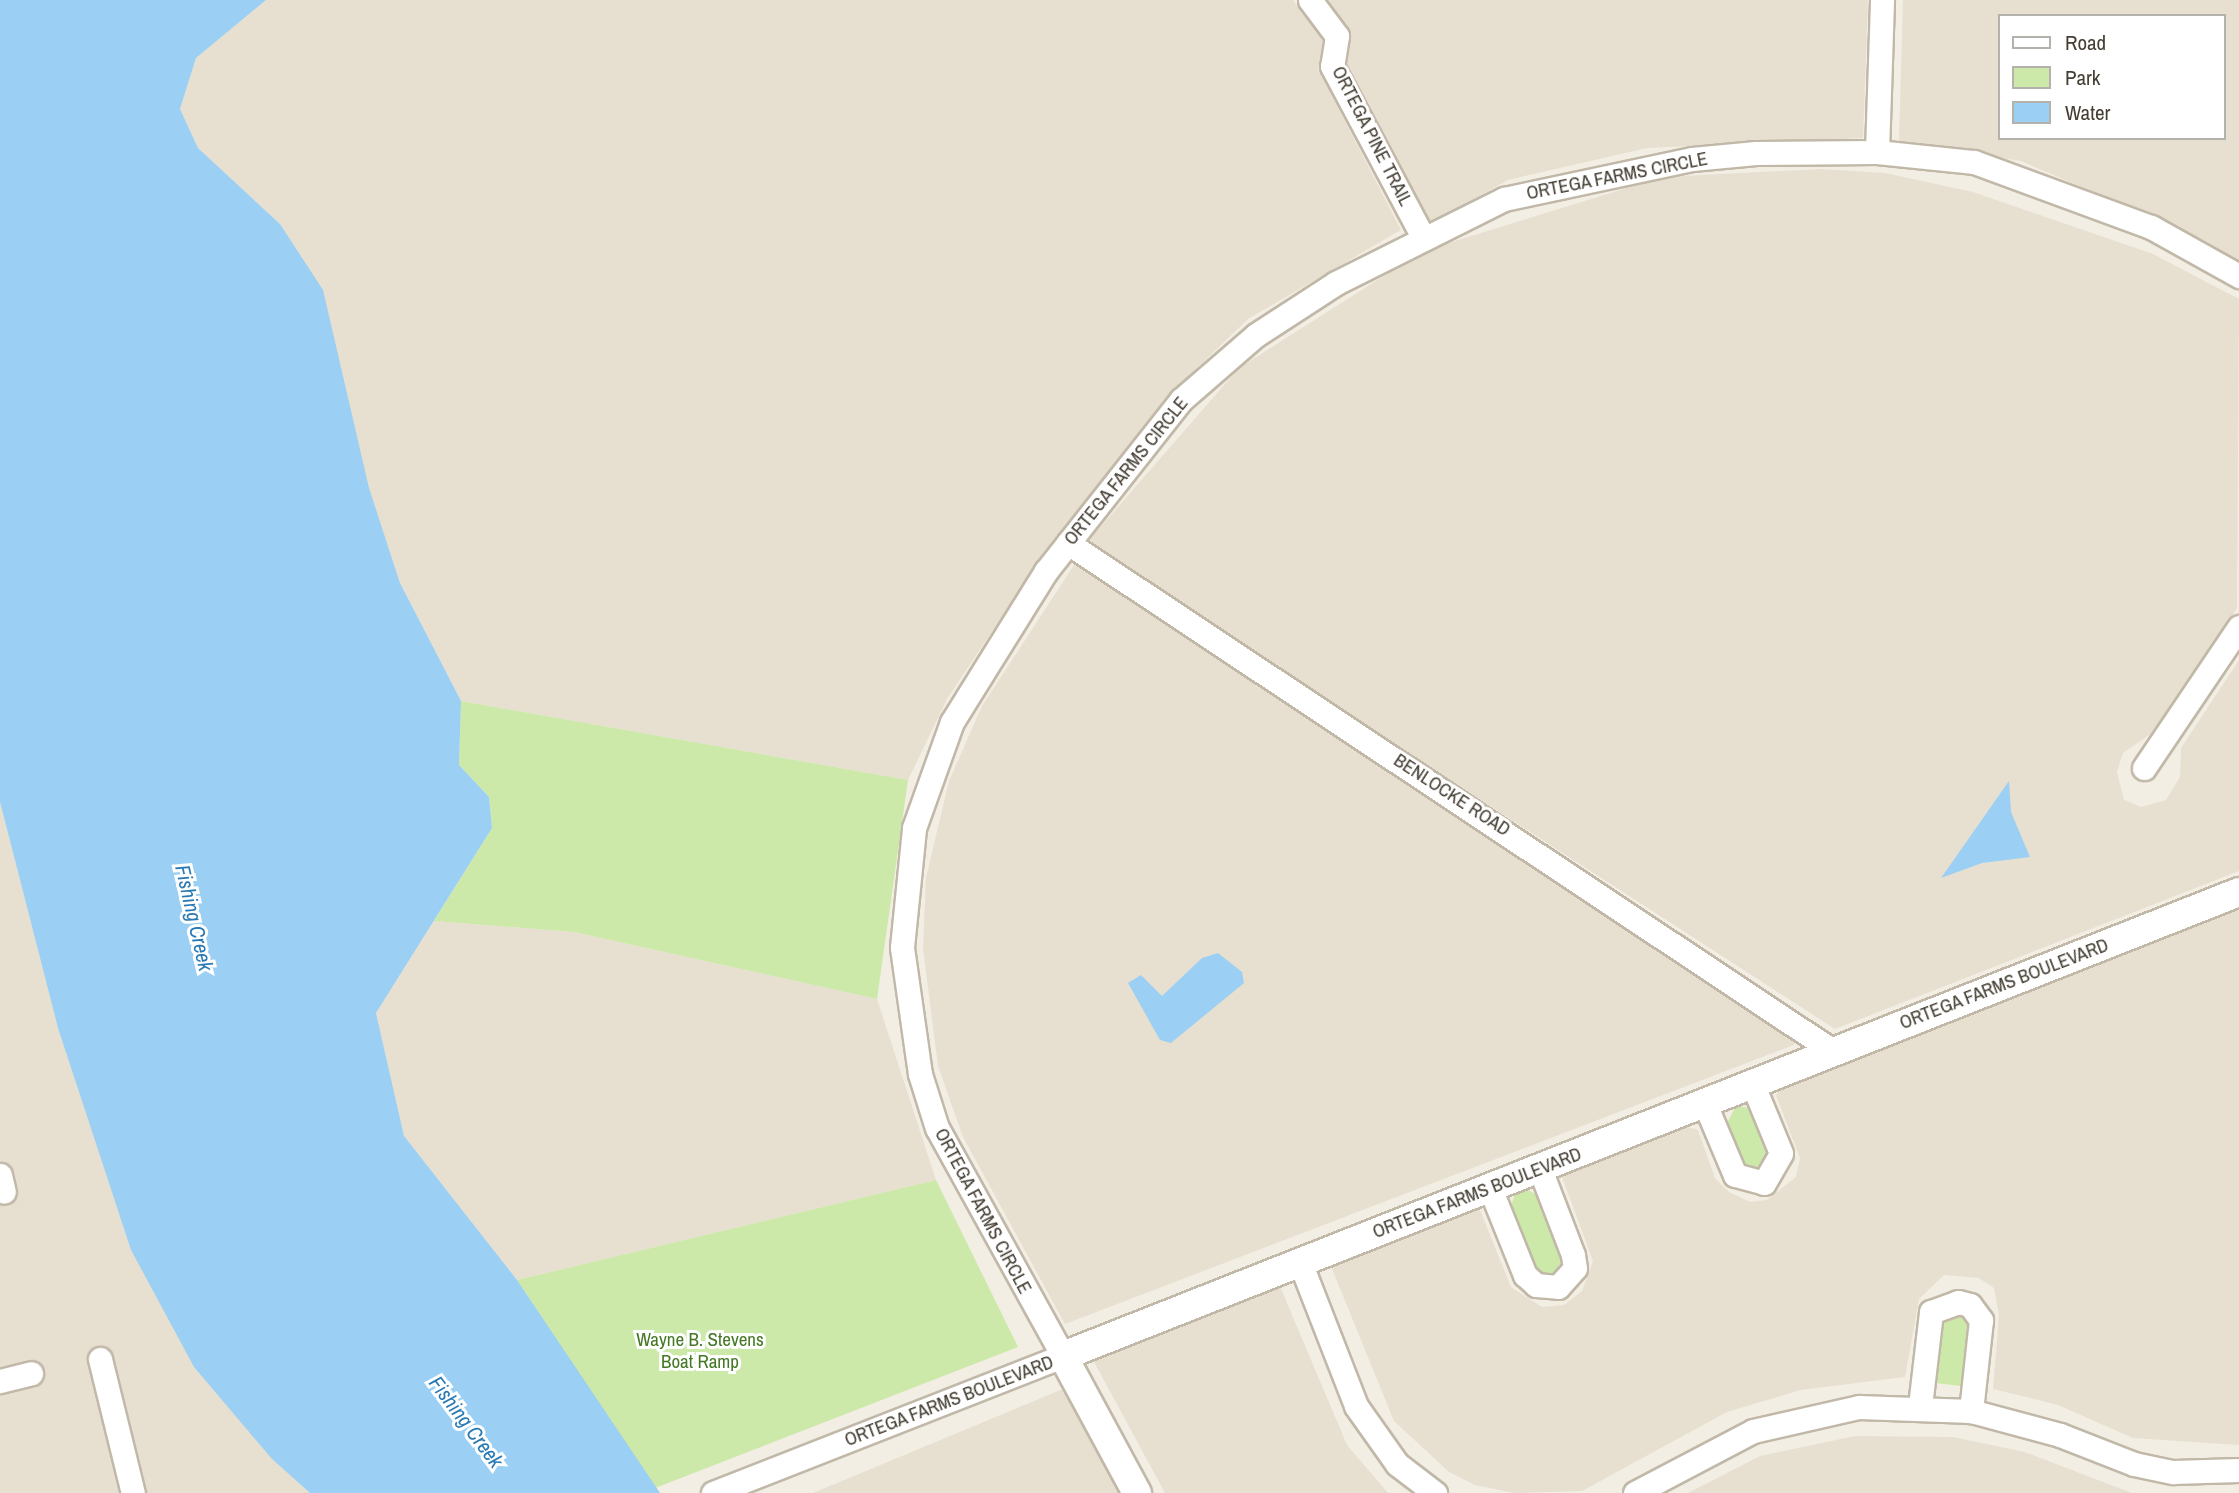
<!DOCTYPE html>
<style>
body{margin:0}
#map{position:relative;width:2239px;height:1493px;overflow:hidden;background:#f2eee3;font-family:"Archivo Narrow",sans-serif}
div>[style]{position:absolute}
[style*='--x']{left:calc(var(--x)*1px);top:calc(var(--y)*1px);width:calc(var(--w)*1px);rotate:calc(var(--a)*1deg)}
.residential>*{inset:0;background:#e7e0d1}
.green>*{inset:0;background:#cce9a9}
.water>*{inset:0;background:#9bcff3}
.roads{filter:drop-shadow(2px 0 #c1b8a8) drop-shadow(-2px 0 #c1b8a8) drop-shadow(0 2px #c1b8a8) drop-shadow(0 -2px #c1b8a8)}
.minor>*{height:23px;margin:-11.5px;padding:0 11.5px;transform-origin:11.5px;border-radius:11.5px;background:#fff}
.tertiary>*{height:28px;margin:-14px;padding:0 14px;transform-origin:14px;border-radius:14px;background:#fff}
span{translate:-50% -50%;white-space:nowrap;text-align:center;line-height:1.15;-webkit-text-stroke:6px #fff;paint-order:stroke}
.street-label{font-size:19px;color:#443e33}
.park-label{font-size:19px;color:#447824}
.water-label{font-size:21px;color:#2879b4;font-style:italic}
.legend{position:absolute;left:1998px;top:14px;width:228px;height:126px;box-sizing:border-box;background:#fff;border:2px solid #b4b2ad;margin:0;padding:9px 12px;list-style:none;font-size:21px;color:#443e33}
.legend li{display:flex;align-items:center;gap:14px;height:35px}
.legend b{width:35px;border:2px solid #b4b2ad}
</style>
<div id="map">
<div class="residential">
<i style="clip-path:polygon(266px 0,1293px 0,1324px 41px,1318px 69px,1401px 230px,1248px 319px,1173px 391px,1034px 568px,947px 699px,908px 780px,461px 701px,400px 583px,280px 224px,198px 148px,180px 109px,196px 58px)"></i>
<i style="clip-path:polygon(1326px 0,1868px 0,1863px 138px,1647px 148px,1508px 180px,1430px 223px,1344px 66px,1351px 33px)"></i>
<i style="clip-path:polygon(evenodd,1903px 0,2239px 0,2239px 265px,2143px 213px,2021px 161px,1899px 141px,1903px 0,1999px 16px,2223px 16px,2223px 138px,1999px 138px,1999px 16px)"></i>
<i style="clip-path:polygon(1822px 169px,1885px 173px,1973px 192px,2153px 254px,2239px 299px,2237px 608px,2162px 726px,2123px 753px,2117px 772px,2124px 800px,2141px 807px,2166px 800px,2180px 777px,2181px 748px,2239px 660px,2239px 871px,1835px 1029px,1100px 554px,1090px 539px,1239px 368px,1423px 251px,1662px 177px)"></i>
<i style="clip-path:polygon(1082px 564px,1793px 1033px,1794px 1045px,1065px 1324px,963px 1137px,938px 1066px,923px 948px,926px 878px,949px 781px,982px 706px,1074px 565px)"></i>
<i style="clip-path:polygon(0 802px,58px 1028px,272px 1459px,310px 1493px,0 1493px)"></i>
<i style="clip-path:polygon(2239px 903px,2239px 1445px,2133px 1438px,2058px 1405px,1993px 1389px,1999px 1315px,1994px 1288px,1979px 1278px,1944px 1275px,1919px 1299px,1905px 1377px,1801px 1390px,1727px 1412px,1582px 1491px,1514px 1493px,1475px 1485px,1449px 1472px,1394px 1421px,1330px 1264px,1462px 1210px,1480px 1210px,1511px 1287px,1542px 1307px,1564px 1305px,1582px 1291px,1593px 1261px,1562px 1177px,1576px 1163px,1677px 1124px,1698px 1130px,1715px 1178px,1729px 1192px,1750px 1202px,1767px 1200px,1796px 1177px,1800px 1158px,1776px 1095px,1791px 1079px)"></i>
<i style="clip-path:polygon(434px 921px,574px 932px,877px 999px,936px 1180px,517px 1280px,404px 1136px,376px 1013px)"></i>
<i style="clip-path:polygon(1279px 1284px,1347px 1445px,1388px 1493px,1165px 1493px,1093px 1360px,1104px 1350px)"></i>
<i style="clip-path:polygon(1063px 1389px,1075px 1396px,1128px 1493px,813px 1493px)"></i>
<i style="clip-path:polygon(1855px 1436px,1953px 1437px,2025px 1452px,2132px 1493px,1688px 1493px,1760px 1456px)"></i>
</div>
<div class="green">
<i style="clip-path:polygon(461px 701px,908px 780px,877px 999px,574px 932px,434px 921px,492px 828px,489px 797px,459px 765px)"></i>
<i style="clip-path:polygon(1736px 1106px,1750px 1108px,1773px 1156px,1765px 1172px,1744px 1170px,1725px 1127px)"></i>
<i style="clip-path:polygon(936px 1180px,1018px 1347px,655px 1488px,517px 1280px)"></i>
<i style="clip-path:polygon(1528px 1190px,1541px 1197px,1565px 1267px,1554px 1279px,1534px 1272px,1510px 1209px,1515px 1194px)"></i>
<i style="clip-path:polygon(1961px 1308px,1972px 1322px,1965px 1380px,1961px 1386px,1935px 1383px,1940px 1316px)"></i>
</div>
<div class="water">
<i style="clip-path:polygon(0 0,266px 0,196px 58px,180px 109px,198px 148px,280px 224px,323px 290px,369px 488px,400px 583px,461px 701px,459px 765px,489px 797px,492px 828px,376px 1013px,404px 1136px,517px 1280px,660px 1493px,310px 1493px,272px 1459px,194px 1367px,131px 1250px,58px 1028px,0 802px)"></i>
<i style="clip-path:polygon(2009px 781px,2011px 812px,2030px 857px,1982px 863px,1941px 878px)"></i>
<i style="clip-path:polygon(1218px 953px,1242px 972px,1244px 983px,1171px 1043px,1160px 1040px,1128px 983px,1141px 975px,1162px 996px,1202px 958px)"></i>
</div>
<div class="roads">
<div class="minor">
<i style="--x:1310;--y:0;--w:45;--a:53.1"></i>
<i style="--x:1337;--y:36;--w:30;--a:99"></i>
<i style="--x:1332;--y:66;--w:194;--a:62"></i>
<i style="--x:1877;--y:152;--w:152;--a:-88.1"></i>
<i style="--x:1068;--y:543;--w:918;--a:33.59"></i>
<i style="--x:2144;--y:768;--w:170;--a:-56"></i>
<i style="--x:1705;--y:1104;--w:77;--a:67.1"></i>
<i style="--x:1735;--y:1175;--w:30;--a:15"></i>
<i style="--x:1764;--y:1183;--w:34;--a:-60"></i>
<i style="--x:1781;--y:1153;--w:74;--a:-112.4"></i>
<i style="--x:0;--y:1175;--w:17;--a:77"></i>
<i style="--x:1490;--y:1188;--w:94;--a:68.1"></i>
<i style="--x:1525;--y:1275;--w:15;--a:42"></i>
<i style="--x:1536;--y:1285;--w:22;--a:5"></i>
<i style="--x:1558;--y:1287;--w:25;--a:-48"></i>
<i style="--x:1575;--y:1268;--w:13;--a:-99"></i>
<i style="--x:1573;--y:1255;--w:92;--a:-111"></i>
<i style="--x:1300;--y:1262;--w:155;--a:68.7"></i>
<i style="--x:1356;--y:1406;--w:71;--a:54.7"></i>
<i style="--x:1397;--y:1464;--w:48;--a:37.3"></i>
<i style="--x:100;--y:1359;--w:138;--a:76.2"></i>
<i style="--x:0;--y:1381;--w:32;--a:-14"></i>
<i style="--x:1920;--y:1406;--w:95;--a:-83.3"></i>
<i style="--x:1931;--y:1312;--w:29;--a:-20"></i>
<i style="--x:1958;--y:1302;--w:12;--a:14"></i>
<i style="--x:1970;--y:1305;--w:19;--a:54"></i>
<i style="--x:1981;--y:1320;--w:92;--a:96.3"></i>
<i style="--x:713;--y:1493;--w:376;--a:-21.4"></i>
<i style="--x:1063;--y:1356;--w:260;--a:-118.9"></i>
<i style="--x:937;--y:1128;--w:57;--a:-107.5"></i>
<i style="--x:920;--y:1074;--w:128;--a:-98.1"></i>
<i style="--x:902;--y:947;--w:120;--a:-84.2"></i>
<i style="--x:914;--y:828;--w:113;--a:-70.3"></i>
<i style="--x:952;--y:722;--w:178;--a:-58.1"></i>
<i style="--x:1046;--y:571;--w:218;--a:-51.7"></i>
<i style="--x:1181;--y:400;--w:99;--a:-40.9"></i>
<i style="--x:1256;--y:335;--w:95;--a:-33"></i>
<i style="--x:1336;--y:283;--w:188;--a:-26.6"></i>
<i style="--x:1504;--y:199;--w:192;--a:-12"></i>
<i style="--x:1692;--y:159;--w:64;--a:-5.4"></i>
<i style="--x:1756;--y:153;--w:121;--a:-0.5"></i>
<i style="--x:1877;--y:152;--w:98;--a:5.9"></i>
<i style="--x:1974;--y:162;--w:189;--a:20.2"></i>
<i style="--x:2151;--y:227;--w:101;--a:29.1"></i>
<i style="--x:1635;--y:1493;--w:133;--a:-27.7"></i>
<i style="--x:1753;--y:1431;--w:109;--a:-12.8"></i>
<i style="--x:1859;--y:1407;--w:112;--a:2"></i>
<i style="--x:1971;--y:1411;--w:92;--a:15.1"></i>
<i style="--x:2060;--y:1435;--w:79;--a:21.4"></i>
<i style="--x:2134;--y:1464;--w:40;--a:12"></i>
<i style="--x:2173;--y:1472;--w:66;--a:-1.7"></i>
</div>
<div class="tertiary">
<i style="--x:1137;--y:1493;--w:156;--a:-118.4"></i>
<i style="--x:1063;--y:1356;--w:1264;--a:-21.53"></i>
</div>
</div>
<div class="street-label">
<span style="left:1372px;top:136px;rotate:63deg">ORTEGA PINE TRAIL</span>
<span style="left:1617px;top:176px;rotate:-11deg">ORTEGA FARMS CIRCLE</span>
<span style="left:1126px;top:471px;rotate:-51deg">ORTEGA FARMS CIRCLE</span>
<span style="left:1452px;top:795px;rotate:33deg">BENLOCKE ROAD</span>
<span style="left:2004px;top:984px;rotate:-21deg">ORTEGA FARMS BOULEVARD</span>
<span style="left:1477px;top:1193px;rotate:-21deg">ORTEGA FARMS BOULEVARD</span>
<span style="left:983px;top:1211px;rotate:62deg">ORTEGA FARMS CIRCLE</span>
<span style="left:949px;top:1401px;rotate:-21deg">ORTEGA FARMS BOULEVARD</span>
</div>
<div class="park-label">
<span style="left:700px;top:1351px">Wayne B. Stevens<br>Boat Ramp</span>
</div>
<div class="water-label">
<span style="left:194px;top:918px;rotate:77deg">Fishing Creek</span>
<span style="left:466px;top:1422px;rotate:53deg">Fishing Creek</span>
</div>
<ul class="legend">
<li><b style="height:9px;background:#fff"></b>Road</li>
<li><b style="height:19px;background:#cce9a9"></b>Park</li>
<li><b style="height:19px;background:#9bcff3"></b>Water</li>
</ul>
</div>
